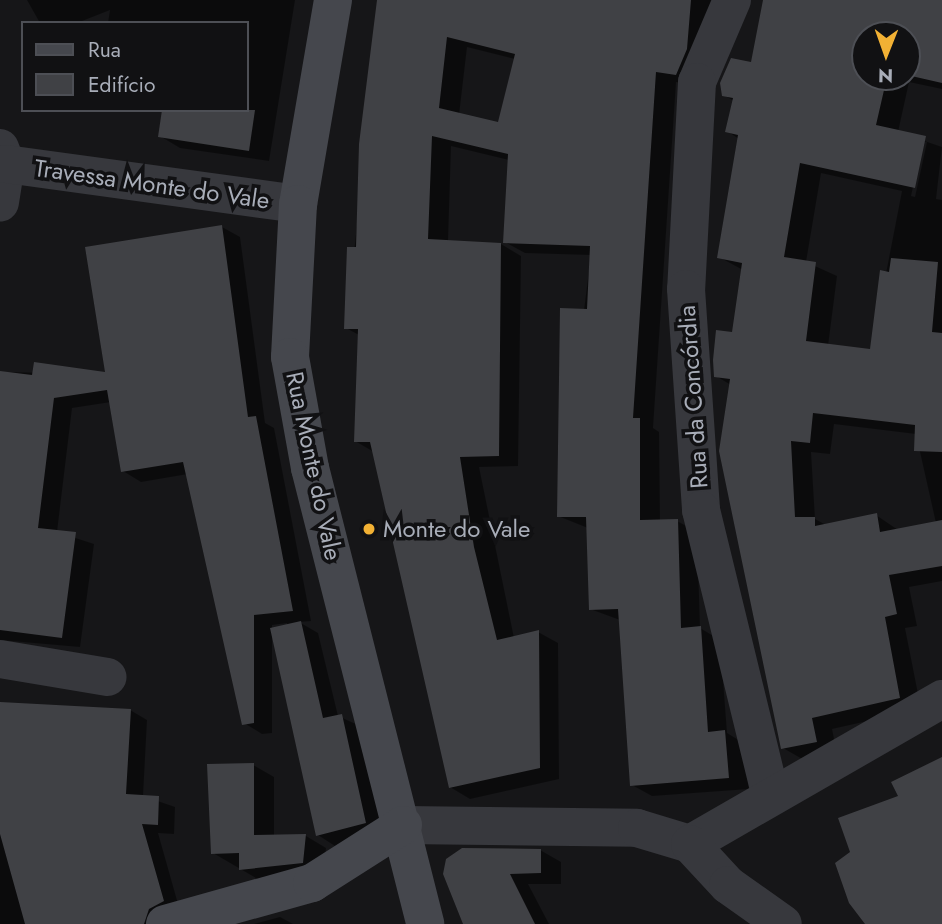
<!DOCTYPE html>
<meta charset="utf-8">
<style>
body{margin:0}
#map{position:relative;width:942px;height:924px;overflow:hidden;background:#161618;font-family:Jost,sans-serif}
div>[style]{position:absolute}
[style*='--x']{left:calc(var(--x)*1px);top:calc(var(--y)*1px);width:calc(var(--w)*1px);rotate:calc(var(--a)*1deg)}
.shadow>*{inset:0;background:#0007}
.building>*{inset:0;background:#404145}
.street>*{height:38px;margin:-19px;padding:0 19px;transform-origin:19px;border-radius:19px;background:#37383d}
.secondary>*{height:38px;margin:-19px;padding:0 19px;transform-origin:19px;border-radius:19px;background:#45474d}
.dots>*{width:19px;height:19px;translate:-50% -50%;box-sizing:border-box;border:4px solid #111113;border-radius:50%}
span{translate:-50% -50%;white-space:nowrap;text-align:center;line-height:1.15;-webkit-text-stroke:7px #111113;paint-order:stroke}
.street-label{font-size:24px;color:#a8adb8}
.poi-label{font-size:24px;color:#a8adb8}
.left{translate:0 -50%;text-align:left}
.legend{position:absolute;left:21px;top:21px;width:228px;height:91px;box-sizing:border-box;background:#111113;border:2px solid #4d4f55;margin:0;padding:9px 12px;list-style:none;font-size:21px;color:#a8adb8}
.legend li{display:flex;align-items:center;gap:14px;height:35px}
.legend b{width:35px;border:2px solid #4d4f55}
.north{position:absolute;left:851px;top:21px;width:70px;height:70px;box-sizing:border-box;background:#111113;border:2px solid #4d4f55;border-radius:50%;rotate:181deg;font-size:19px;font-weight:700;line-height:28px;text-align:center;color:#a8adb8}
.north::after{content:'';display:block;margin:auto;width:24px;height:32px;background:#f2b134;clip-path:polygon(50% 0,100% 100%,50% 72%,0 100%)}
</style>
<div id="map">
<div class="shadow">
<i style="clip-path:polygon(27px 0,295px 0,269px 161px,180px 148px,160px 136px,247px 110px,247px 23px,108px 23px,110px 10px,77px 23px,40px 23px)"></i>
<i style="clip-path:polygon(evenodd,381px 0,714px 0,697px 86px,676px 82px,653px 428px,659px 432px,660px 521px,677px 521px,697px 532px,700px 628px,720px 640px,727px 733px,745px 744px,749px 789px,652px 796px,632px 785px,620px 620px,590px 609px,588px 528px,558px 516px,591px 255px,525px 253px,505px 242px,509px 160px,451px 146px,448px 241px,501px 244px,521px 256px,518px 466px,479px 467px,514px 638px,538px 632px,558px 643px,559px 779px,470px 799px,450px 787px,374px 452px,355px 441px,359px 335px,346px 328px,381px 0,467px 47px,515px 59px,499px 124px,459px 115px,467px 47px)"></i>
<i style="clip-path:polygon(evenodd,765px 0,942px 0,942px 89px,909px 82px,898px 132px,942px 147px,936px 199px,942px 200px,942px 581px,909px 587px,917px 626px,905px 628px,921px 709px,832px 729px,837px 753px,804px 760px,783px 748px,731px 385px,716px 376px,734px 334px,743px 270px,719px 257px,739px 139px,727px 131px,734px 101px,724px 95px,753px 64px,765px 0,865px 35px,907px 35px,907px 77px,865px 77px,865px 35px,765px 0,923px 142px,927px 142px,915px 197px,911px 196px,923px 142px,765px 0,821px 173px,902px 191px,871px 351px,828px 346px,837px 276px,806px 262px,821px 173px,765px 0,834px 424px,916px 434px,936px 523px,898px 530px,876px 515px,826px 525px,815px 519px,811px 452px,830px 454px,834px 424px)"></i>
<i style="clip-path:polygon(evenodd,222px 227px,240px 237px,265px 423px,274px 428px,311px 621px,299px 622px,318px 633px,338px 716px,360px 726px,383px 833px,335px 846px,318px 835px,272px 633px,272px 733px,262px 734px,244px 723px,188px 474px,141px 482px,123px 471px,111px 402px,72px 408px,57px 532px,94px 544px,80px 647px,0 640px,0 372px,107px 374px,222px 227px,287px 623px,288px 626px,272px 629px,272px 625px,287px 623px)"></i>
<i style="clip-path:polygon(0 703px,130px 710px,147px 720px,143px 796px,175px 807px,174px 834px,158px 833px,180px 911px,164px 924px,0 924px)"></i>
<i style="clip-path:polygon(253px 765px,274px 777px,274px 836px,306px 836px,326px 848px,323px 874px,261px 881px,213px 853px)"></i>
<i style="clip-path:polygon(463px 849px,540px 850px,561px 862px,561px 884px,528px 884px,549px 924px,465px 924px)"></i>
<i style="clip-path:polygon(280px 917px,293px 924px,254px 924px)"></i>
</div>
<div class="building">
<i style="clip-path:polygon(evenodd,377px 0,691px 0,687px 49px,676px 75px,656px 72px,633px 418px,640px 418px,640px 520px,678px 519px,681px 628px,701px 626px,708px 732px,725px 730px,729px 778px,630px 786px,618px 609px,589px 610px,586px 517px,557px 517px,560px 308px,587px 309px,590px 246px,503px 243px,508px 154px,432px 136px,428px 239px,501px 243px,499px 456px,460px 457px,474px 547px,497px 640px,539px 630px,540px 768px,449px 788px,370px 442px,354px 442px,358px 329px,344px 329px,347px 247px,356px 247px,359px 144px,377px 0,447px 37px,515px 54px,498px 122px,439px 108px,447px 37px)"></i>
<i style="clip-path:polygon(763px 0,942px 0,942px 83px,907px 75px,907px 35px,865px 35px,865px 77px,887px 77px,876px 125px,926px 136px,915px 188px,800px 163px,784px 257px,816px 262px,806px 341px,870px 349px,880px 270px,889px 272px,891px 258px,938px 262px,932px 332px,942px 333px,942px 452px,914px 451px,915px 425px,813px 413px,810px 443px,791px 441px,795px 517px,815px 517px,815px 526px,877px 513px,880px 532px,942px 520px,942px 566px,889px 575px,897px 614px,885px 617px,900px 698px,812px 718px,817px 742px,781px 749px,719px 451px,730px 379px,714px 377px,713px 360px,716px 330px,732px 332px,742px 263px,717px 258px,738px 135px,725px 132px,733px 98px,722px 96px,720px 83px,731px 58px,751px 62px)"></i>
<i style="clip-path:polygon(162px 110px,255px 110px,249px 151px,158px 137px)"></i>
<i style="clip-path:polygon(222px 225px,248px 417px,256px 416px,293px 611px,254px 615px,254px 723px,242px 725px,183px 462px,121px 472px,107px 390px,54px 398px,38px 528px,76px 532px,62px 638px,0 630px,0 371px,32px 375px,34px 362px,105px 372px,85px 247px)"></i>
<i style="clip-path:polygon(301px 621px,323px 718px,342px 714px,366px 823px,316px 836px,270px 628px)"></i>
<i style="clip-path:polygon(0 702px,131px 709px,126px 794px,159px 796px,158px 825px,142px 824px,164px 901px,149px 909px,144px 924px,25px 924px,0 834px)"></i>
<i style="clip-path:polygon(942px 757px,942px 924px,865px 924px,849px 903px,835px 863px,850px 852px,838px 818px,898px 796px,891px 782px)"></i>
<i style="clip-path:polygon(254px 763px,254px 835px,306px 834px,303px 863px,239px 870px,239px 853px,211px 854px,207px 764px)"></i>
<i style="clip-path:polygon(462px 848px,541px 849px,541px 873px,510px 874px,535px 924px,463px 924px,443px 874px,446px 859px)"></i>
</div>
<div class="street">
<i style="--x:732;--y:0;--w:89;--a:113.1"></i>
<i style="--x:697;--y:82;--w:207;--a:93"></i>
<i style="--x:686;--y:289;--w:222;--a:86.1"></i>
<i style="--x:701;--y:510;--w:292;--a:76.3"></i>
<i style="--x:0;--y:148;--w:17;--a:69"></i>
<i style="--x:6;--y:164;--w:39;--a:99"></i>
<i style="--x:6;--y:164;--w:295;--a:7.8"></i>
<i style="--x:0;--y:659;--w:109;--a:9.5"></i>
<i style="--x:403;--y:825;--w:234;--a:0.7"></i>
<i style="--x:637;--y:828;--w:55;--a:16.8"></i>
<i style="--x:690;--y:844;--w:291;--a:-29.9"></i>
<i style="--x:690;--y:844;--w:56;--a:47.2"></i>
<i style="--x:728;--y:885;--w:67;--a:35.3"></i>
</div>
<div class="secondary">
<i style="--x:333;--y:0;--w:207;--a:99.7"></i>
<i style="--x:298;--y:204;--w:153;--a:93"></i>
<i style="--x:290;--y:357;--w:113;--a:79.8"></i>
<i style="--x:310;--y:468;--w:470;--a:75.8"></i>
<i style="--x:165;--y:924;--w:153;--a:-15.6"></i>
<i style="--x:312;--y:883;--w:108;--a:-32.5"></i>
</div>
<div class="dots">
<i style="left:369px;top:529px;background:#f2b134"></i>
</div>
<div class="street-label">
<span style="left:152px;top:184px;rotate:8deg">Travessa Monte do Vale</span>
<span style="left:693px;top:397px;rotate:-94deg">Rua da Concórdia</span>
<span style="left:314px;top:466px;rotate:78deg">Rua Monte do Vale</span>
</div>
<div class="poi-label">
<span class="left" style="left:383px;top:529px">Monte do Vale</span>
</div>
<ul class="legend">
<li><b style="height:9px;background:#45474d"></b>Rua</li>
<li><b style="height:19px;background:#404145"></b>Edifício</li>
</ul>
<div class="north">N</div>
</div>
